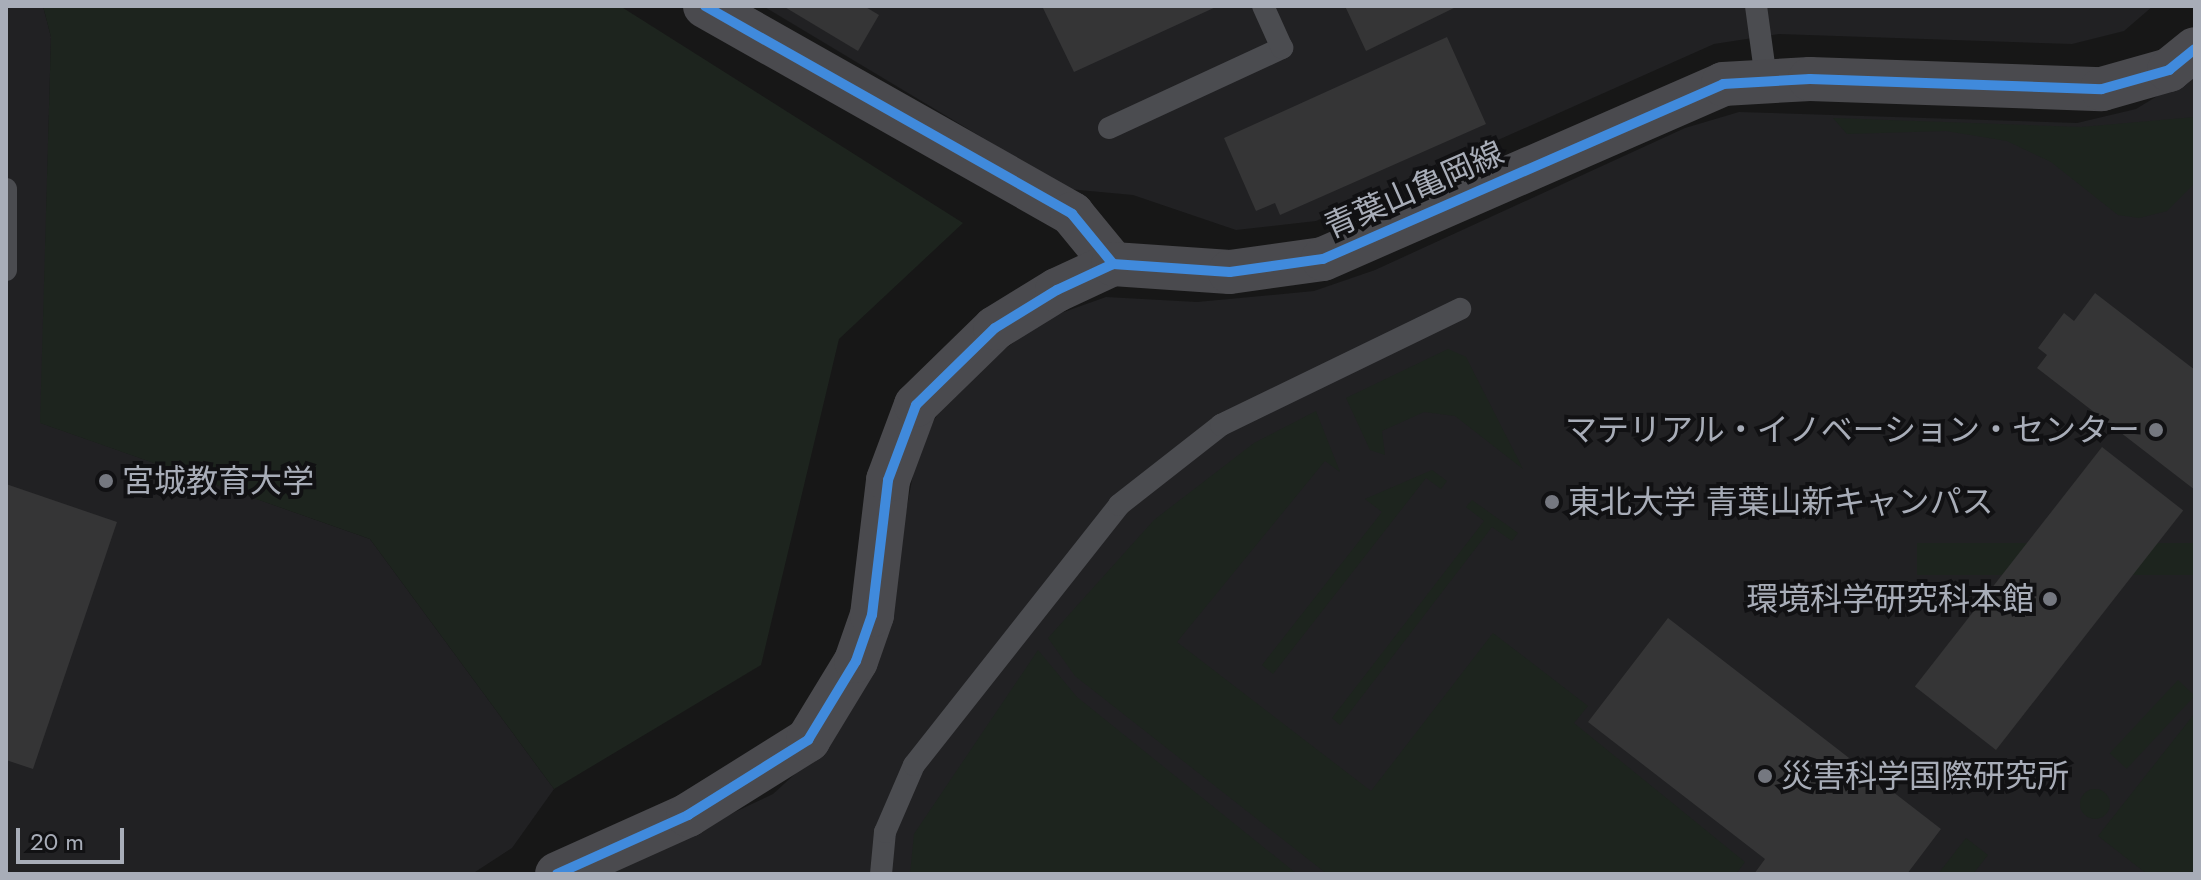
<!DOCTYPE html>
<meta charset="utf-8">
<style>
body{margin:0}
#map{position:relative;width:2201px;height:880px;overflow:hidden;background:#171717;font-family:Jost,"Noto Sans JP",sans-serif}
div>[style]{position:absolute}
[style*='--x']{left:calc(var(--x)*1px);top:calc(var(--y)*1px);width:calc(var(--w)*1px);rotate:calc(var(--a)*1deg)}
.built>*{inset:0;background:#212123}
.green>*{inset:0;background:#1d241e;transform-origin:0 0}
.round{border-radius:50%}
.building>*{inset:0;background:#353536;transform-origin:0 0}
.lane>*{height:22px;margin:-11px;padding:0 11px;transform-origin:11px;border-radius:11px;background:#4b4c50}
.secondary>*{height:44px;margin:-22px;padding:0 22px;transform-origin:22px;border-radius:22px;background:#4a4a4e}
.cycleway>*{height:10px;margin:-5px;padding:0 5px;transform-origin:5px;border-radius:5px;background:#408adc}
.dots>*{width:22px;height:22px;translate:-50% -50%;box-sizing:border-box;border:4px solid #111113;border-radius:50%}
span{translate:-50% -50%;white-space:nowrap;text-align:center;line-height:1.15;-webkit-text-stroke:8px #111113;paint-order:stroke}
.street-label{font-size:32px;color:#a8adb8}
.poi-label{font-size:32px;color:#a8adb8}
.right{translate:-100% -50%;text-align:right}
.left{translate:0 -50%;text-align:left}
.frame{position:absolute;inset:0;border:8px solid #a8adb8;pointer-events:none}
.scale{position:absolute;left:16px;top:828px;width:108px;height:36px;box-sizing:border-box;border:4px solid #a8adb8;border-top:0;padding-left:10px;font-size:24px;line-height:28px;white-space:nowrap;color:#a8adb8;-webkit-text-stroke:6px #111113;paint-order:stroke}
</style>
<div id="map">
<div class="built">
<i style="clip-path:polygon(6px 6px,43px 6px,51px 37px,41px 423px,370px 539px,554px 789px,512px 848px,472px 874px,6px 874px)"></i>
<i style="clip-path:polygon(763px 6px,2153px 6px,2124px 31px,2072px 44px,1779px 34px,1714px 44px,1316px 221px,1236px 230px,1133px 195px,1068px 189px)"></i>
<i style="clip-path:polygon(2195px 73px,2195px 874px,604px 874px,773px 794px,831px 741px,879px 654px,915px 464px,934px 420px,957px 384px,1047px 318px,1106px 297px,1197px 302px,1314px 291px,1375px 270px,1685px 128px,1739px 112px,2077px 123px,2136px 109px)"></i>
</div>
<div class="green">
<i style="clip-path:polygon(43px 6px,620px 6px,963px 223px,839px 339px,761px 665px,554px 789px,370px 539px,40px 423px,51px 37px)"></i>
<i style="clip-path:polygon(2195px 117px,2195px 183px,2167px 211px,2139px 218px,2118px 215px,2051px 162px,2007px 141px,1946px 131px,1847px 134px,1833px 118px,2081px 127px)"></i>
<i style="clip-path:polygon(1448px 349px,1466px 357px,1523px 469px,1455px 416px,1424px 412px,1382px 431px,1385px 455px,1370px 450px,1346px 398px)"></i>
<i style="clip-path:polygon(1316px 411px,1340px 472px,1325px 461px,1177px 642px,1371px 791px,1493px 633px,1588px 706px,1574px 723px,1745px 862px,1736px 874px,1327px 874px,1075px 676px,1048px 638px,1154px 520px,1254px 443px)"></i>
<i style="clip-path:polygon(1432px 470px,1447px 481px,1441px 489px,1426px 478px,1273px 674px,1262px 665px,1382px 512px,1365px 499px)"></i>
<i style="clip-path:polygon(1472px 500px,1518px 533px,1512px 541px,1492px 527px,1340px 725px,1332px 718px,1484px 521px,1466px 507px)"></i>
<i style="left:2195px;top:543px;width:32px;height:278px;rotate:90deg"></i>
<i style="clip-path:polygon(1038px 650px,1077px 697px,1297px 874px,910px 874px,914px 834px)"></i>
<i style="left:2178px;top:680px;width:23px;height:100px;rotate:43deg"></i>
<i style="clip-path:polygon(2195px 713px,2195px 874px,2147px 874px,2098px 836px)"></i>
<i class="round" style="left:2080px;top:789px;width:30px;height:30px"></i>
<i style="clip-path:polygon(1966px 838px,1988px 855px,1973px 874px,1938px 874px)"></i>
</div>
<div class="building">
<i style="clip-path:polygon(783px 6px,864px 6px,879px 15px,858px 51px)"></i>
<i style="clip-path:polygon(1042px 6px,1218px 6px,1074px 72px)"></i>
<i style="clip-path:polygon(1345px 6px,1458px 6px,1366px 51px)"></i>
<i style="clip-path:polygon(1447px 37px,1486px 124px,1280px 215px,1275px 203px,1256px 211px,1224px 138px)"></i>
<i style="clip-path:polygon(2095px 293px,2195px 370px,2195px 490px,2037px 368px,2047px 355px,2038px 348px,2064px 313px,2074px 321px)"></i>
<i style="left:2102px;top:447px;width:103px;height:304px;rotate:38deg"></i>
<i style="clip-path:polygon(6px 484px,117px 522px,33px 769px,6px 760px)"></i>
<i style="clip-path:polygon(1668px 618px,1941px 829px,1907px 874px,1754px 874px,1765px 859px,1588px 722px)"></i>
</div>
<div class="lane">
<i style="--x:1756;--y:6;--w:74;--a:82.2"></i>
<i style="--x:1109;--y:128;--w:191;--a:-24.8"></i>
<i style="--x:1282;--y:48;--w:46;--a:-114.3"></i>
<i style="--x:6;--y:189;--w:81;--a:90"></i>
<i style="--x:881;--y:874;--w:42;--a:-84.6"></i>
<i style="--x:885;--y:832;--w:73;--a:-66.6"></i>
<i style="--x:914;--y:765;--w:331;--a:-51.7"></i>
<i style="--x:1119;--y:505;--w:130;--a:-38.1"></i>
<i style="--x:1221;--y:425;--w:266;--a:-25.9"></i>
</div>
<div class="secondary">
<i style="--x:705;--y:6;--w:422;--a:29.5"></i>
<i style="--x:1072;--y:214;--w:65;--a:50.6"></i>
<i style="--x:557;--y:874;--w:144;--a:-24.2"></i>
<i style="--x:688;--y:815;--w:142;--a:-32"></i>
<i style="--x:808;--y:740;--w:92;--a:-58.7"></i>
<i style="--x:856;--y:661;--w:49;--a:-70.8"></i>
<i style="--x:872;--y:615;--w:136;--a:-83.2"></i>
<i style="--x:888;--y:480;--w:80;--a:-69.5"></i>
<i style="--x:916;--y:405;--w:110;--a:-44.3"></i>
<i style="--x:995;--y:328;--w:73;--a:-31.5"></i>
<i style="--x:1057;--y:290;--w:62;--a:-24.9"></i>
<i style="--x:1113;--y:264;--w:117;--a:3.9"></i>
<i style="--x:1230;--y:272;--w:94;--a:-8"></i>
<i style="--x:1323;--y:259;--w:437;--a:-23.6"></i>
<i style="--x:1723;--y:84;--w:87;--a:-3.3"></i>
<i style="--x:1810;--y:79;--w:292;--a:2"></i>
<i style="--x:2102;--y:89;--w:70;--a:-15.8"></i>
<i style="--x:2169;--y:70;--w:33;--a:-39"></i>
</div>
<div class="cycleway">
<i style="--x:705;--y:6;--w:422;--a:29.5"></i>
<i style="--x:1072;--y:214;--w:65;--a:50.6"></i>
<i style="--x:557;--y:874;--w:144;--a:-24.2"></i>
<i style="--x:688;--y:815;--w:142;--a:-32"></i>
<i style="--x:808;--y:740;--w:92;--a:-58.7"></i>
<i style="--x:856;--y:661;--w:49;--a:-70.8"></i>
<i style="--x:872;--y:615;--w:136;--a:-83.2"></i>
<i style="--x:888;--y:480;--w:80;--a:-69.5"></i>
<i style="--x:916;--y:405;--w:110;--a:-44.3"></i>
<i style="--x:995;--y:328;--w:73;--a:-31.5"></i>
<i style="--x:1057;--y:290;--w:62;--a:-24.9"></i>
<i style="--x:1113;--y:264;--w:117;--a:3.9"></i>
<i style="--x:1230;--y:272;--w:94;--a:-8"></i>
<i style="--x:1323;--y:259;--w:437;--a:-23.6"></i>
<i style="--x:1723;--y:84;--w:87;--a:-3.3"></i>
<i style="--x:1810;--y:79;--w:292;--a:2"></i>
<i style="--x:2102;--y:89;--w:70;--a:-15.8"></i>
<i style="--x:2169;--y:70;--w:33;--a:-39"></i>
</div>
<div class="dots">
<i style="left:2156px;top:430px;background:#757880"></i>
<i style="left:106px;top:481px;background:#757880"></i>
<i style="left:1552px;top:502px;background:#757880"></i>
<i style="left:2050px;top:599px;background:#757880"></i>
<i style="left:1765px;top:776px;background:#757880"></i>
</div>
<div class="street-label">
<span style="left:1414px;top:190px;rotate:-24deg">青葉山亀岡線</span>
</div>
<div class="poi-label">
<span class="right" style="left:2140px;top:430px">マテリアル・イノベーション・センター</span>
<span class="left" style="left:122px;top:481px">宮城教育大学</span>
<span class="left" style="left:1568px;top:502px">東北大学 青葉山新キャンパス</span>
<span class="right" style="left:2034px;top:599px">環境科学研究科本館</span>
<span class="left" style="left:1781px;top:776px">災害科学国際研究所</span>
</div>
<div class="frame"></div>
<div class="scale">20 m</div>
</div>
